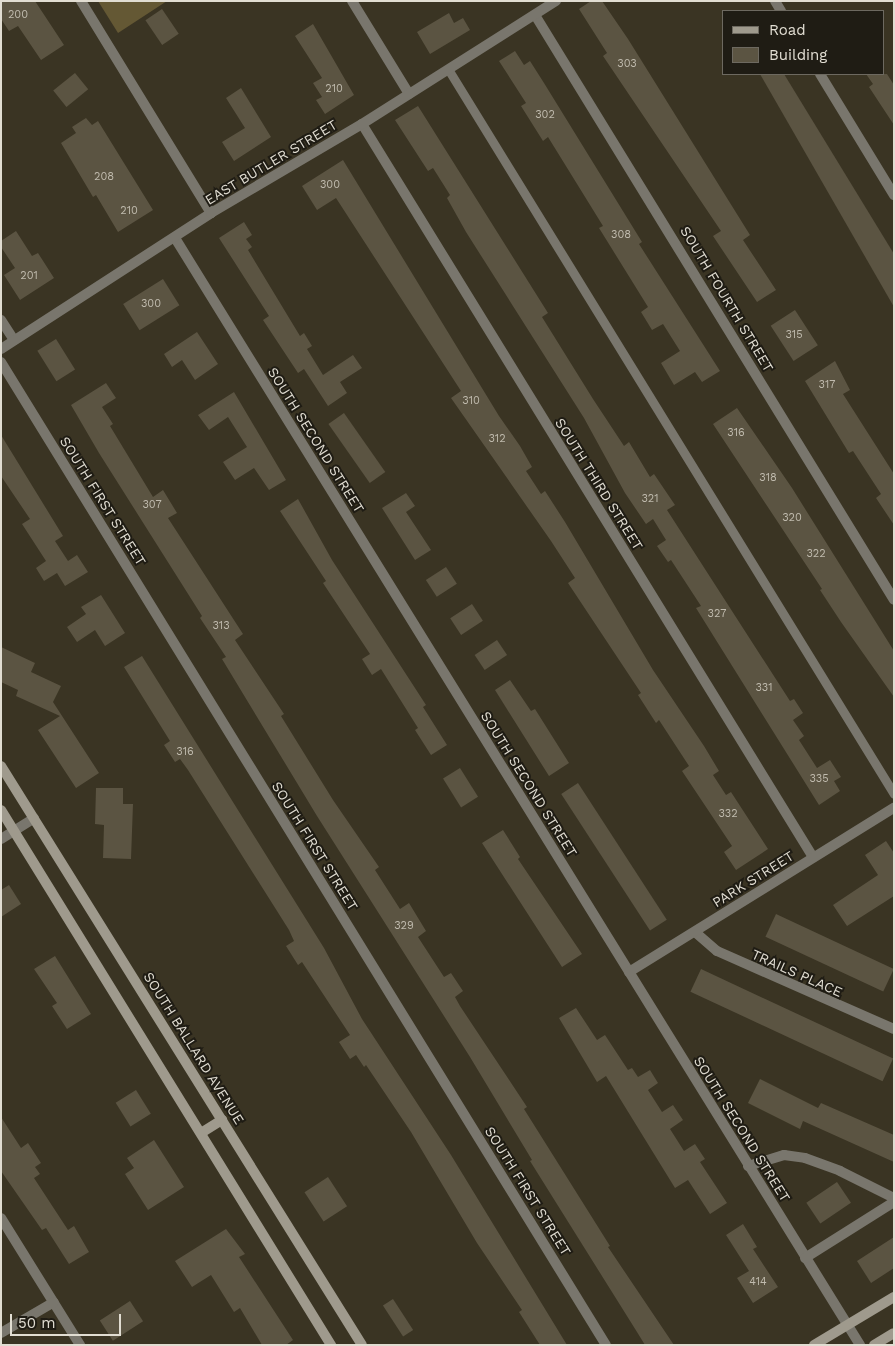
<!DOCTYPE html>
<style>
body{margin:0}
#map{position:relative;width:895px;height:1346px;overflow:hidden;background:#3a3423;font-family:"Work Sans",sans-serif}
div>[style]{position:absolute}
[style*='--x']{left:calc(var(--x)*1px);top:calc(var(--y)*1px);width:calc(var(--w)*1px);rotate:calc(var(--a)*1deg)}
.green>*{inset:0;background:#645834}
.building>*{inset:0;background:#5b5442;transform-origin:0 0}
.lane>*{height:9px;margin:-4.5px;padding:0 4.5px;transform-origin:4.5px;border-radius:4.5px;background:#79766d}
.street>*{height:10px;margin:-5px;padding:0 5px;transform-origin:5px;border-radius:5px;background:#79766d}
.secondary>*{height:10px;margin:-5px;padding:0 5px;transform-origin:5px;border-radius:5px;background:#9f9a8d}
span{translate:-50% -50%;white-space:nowrap;text-align:center;line-height:1.15;-webkit-text-stroke:4px #1f1c14;paint-order:stroke}
.number-label{font-size:11px;color:#c0bbae}
.number-label span{-webkit-text-stroke-width:0}
.street-label{font-size:14px;color:#e1ddd2}
.frame{position:absolute;inset:0;border:2px solid #e1ddd2;pointer-events:none}
.legend{position:absolute;left:722px;top:10px;width:162px;height:65px;box-sizing:border-box;background:#1f1c14;border:1px solid #6d6960;margin:0;padding:6px 9px;list-style:none;font-size:15px;color:#e1ddd2}
.legend li{display:flex;align-items:center;gap:10px;height:25px}
.legend b{width:25px;border:1px solid #6d6960}
.scale{position:absolute;left:10px;top:1314px;width:111px;height:22px;box-sizing:border-box;border:2px solid #e1ddd2;border-top:0;padding-left:6px;font-size:15px;line-height:18px;white-space:nowrap;color:#e1ddd2;-webkit-text-stroke:4px #1f1c14;paint-order:stroke}
</style>
<div id="map">
<div class="green">
<i style="clip-path:polygon(98px 1px,167px 1px,118px 33px)"></i>
</div>
<div class="building">
<i style="clip-path:polygon(1px 1px,35px 1px,64px 45px,41px 60px,18px 26px,9px 31px,1px 19px)"></i>
<i style="clip-path:polygon(591px 1px,602px 1px,628px 39px,750px 235px,743px 240px,776px 290px,757px 302px,713px 236px,721px 231px,603px 56px,607px 53px,579px 9px)"></i>
<i style="left:162px;top:9px;width:30px;height:20px;rotate:56deg"></i>
<i style="clip-path:polygon(449px 13px,454px 23px,463px 18px,470px 30px,430px 54px,417px 32px)"></i>
<i style="clip-path:polygon(313px 24px,354px 95px,325px 114px,316px 100px,322px 97px,313px 83px,322px 78px,295px 36px)"></i>
<i style="clip-path:polygon(515px 51px,524px 65px,530px 61px,544px 83px,642px 242px,639px 244px,720px 371px,702px 382px,695px 372px,674px 385px,661px 363px,680px 351px,663px 324px,652px 330px,641px 312px,648px 307px,599px 228px,603px 226px,548px 137px,543px 141px,521px 106px,526px 103px,499px 61px)"></i>
<i style="left:75px;top:73px;width:21px;height:28px;rotate:51deg"></i>
<i style="clip-path:polygon(760px 74px,784px 74px,894px 254px,894px 307px)"></i>
<i style="clip-path:polygon(866px 74px,887px 74px,894px 85px,894px 125px,869px 87px,873px 84px)"></i>
<i style="clip-path:polygon(241px 88px,271px 137px,234px 161px,222px 142px,245px 128px,226px 98px)"></i>
<i style="clip-path:polygon(418px 106px,548px 313px,542px 317px,593px 399px,624px 446px,629px 442px,650px 477px,654px 474px,675px 505px,667px 510px,790px 701px,794px 699px,803px 713px,793px 720px,804px 736px,799px 740px,817px 768px,830px 760px,841px 777px,834px 781px,840px 791px,819px 805px,696px 608px,701px 606px,671px 560px,668px 562px,657px 546px,666px 540px,653px 519px,646px 524px,625px 493px,584px 418px,466px 232px,447px 198px,450px 195px,433px 168px,428px 171px,395px 120px)"></i>
<i style="clip-path:polygon(86px 118px,92px 125px,98px 121px,153px 210px,118px 232px,96px 195px,93px 197px,61px 143px,76px 133px,72px 127px)"></i>
<i style="clip-path:polygon(343px 160px,499px 416px,520px 446px,532px 467px,526px 471px,541px 494px,545px 491px,565px 522px,653px 670px,704px 746px,719px 771px,713px 775px,726px 795px,731px 792px,768px 849px,736px 870px,724px 852px,732px 846px,682px 771px,689px 766px,659px 720px,656px 723px,638px 695px,641px 693px,568px 583px,575px 578px,551px 541px,451px 398px,461px 391px,336px 198px,317px 210px,302px 186px)"></i>
<i style="clip-path:polygon(244px 222px,252px 235px,246px 239px,252px 247px,248px 250px,300px 336px,304px 333px,312px 346px,307px 349px,323px 375px,353px 355px,362px 368px,340px 382px,347px 393px,328px 406px,304px 369px,298px 373px,263px 320px,269px 316px,219px 238px)"></i>
<i style="clip-path:polygon(16px 231px,32px 256px,38px 253px,54px 278px,20px 300px,4px 275px,15px 268px,1px 247px,1px 241px)"></i>
<i style="left:163px;top:279px;width:31px;height:47px;rotate:58deg"></i>
<i style="left:795px;top:310px;width:42px;height:29px;rotate:57deg"></i>
<i style="clip-path:polygon(197px 332px,218px 364px,195px 380px,182px 360px,172px 367px,164px 354px)"></i>
<i style="left:56px;top:339px;width:36px;height:22px;rotate:58deg"></i>
<i style="clip-path:polygon(835px 361px,850px 390px,843px 394px,894px 474px,894px 525px,876px 498px,881px 494px,853px 451px,849px 453px,805px 381px)"></i>
<i style="clip-path:polygon(106px 383px,116px 398px,102px 407px,113px 424px,110px 426px,153px 497px,163px 490px,177px 513px,168px 518px,243px 634px,235px 640px,284px 714px,281px 716px,333px 800px,379px 867px,375px 870px,400px 909px,409px 903px,426px 931px,418px 937px,444px 977px,451px 973px,463px 991px,455px 997px,460px 1006px,527px 1107px,524px 1109px,610px 1246px,608px 1247px,674px 1345px,645px 1345px,637px 1332px,530px 1161px,532px 1160px,470px 1057px,317px 816px,222px 659px,226px 657px,200px 618px,202px 616px,99px 453px,71px 405px)"></i>
<i style="clip-path:polygon(234px 392px,286px 480px,269px 490px,254px 468px,235px 480px,223px 462px,247px 447px,228px 417px,209px 430px,198px 415px)"></i>
<i style="clip-path:polygon(737px 408px,792px 488px,894px 651px,894px 697px,841px 622px,820px 590px,822px 589px,713px 424px)"></i>
<i style="left:344px;top:413px;width:72px;height:19px;rotate:55deg"></i>
<i style="clip-path:polygon(1px 435px,63px 536px,55px 541px,68px 561px,77px 555px,88px 572px,65px 586px,57px 573px,44px 581px,36px 568px,46px 561px,22px 524px,30px 519px,1px 476px)"></i>
<i style="clip-path:polygon(406px 493px,415px 506px,406px 512px,431px 550px,415px 560px,382px 508px)"></i>
<i style="clip-path:polygon(298px 499px,332px 560px,426px 705px,423px 707px,447px 745px,431px 755px,415px 730px,418px 728px,381px 669px,372px 675px,362px 659px,370px 654px,323px 583px,326px 581px,280px 511px)"></i>
<i style="left:446px;top:567px;width:20px;height:24px;rotate:57deg"></i>
<i style="clip-path:polygon(101px 595px,125px 633px,105px 646px,95px 630px,77px 642px,67px 627px,86px 614px,81px 607px)"></i>
<i style="left:472px;top:604px;width:20px;height:26px;rotate:57deg"></i>
<i style="left:497px;top:640px;width:18px;height:27px;rotate:56deg"></i>
<i style="clip-path:polygon(1px 647px,35px 663px,31px 672px,61px 686px,53px 702px,99px 773px,76px 788px,38px 730px,60px 716px,16px 696px,18px 690px,1px 682px)"></i>
<i style="clip-path:polygon(142px 656px,324px 948px,362px 1019px,451px 1155px,567px 1345px,540px 1345px,519px 1312px,522px 1310px,477px 1243px,411px 1132px,366px 1065px,364px 1067px,356px 1055px,350px 1059px,339px 1042px,350px 1035px,302px 962px,298px 965px,286px 946px,294px 941px,289px 930px,188px 770px,180px 759px,175px 762px,164px 745px,170px 741px,124px 667px)"></i>
<i style="clip-path:polygon(510px 680px,531px 711px,535px 709px,569px 763px,549px 776px,495px 690px)"></i>
<i style="left:460px;top:768px;width:34px;height:20px;rotate:58deg"></i>
<i style="left:578px;top:783px;width:163px;height:20px;rotate:57deg"></i>
<i style="clip-path:polygon(96px 788px,123px 788px,123px 804px,133px 804px,131px 859px,103px 858px,104px 825px,95px 824px)"></i>
<i style="clip-path:polygon(503px 830px,520px 857px,518px 859px,582px 954px,562px 967px,482px 843px)"></i>
<i style="clip-path:polygon(886px 841px,894px 853px,894px 896px,847px 926px,833px 905px,878px 875px,865px 855px)"></i>
<i style="clip-path:polygon(9px 885px,21px 904px,1px 917px,1px 890px)"></i>
<i style="left:776px;top:914px;width:130px;height:25px;rotate:25deg"></i>
<i style="clip-path:polygon(55px 956px,91px 1014px,67px 1029px,52px 1006px,57px 1003px,34px 969px)"></i>
<i style="left:701px;top:969px;width:212px;height:25px;rotate:25deg"></i>
<i style="clip-path:polygon(576px 1008px,597px 1040px,605px 1035px,628px 1070px,632px 1068px,638px 1077px,650px 1070px,658px 1083px,648px 1090px,662px 1112px,673px 1105px,683px 1120px,670px 1129px,684px 1151px,695px 1144px,705px 1159px,700px 1162px,727px 1203px,710px 1214px,688px 1180px,675px 1188px,606px 1076px,597px 1082px,559px 1018px)"></i>
<i style="clip-path:polygon(760px 1079px,818px 1108px,821px 1103px,894px 1135px,894px 1162px,803px 1121px,800px 1129px,748px 1103px)"></i>
<i style="left:136px;top:1090px;width:28px;height:24px;rotate:58deg"></i>
<i style="clip-path:polygon(1px 1117px,21px 1148px,28px 1143px,41px 1163px,35px 1167px,40px 1174px,34px 1178px,68px 1230px,74px 1226px,89px 1252px,69px 1264px,46px 1228px,42px 1230px,1px 1171px)"></i>
<i style="clip-path:polygon(154px 1140px,184px 1187px,148px 1210px,125px 1174px,134px 1168px,127px 1158px)"></i>
<i style="left:328px;top:1177px;width:35px;height:28px;rotate:57deg"></i>
<i style="left:837px;top:1182px;width:25px;height:37px;rotate:56deg"></i>
<i style="clip-path:polygon(743px 1224px,757px 1247px,753px 1249px,778px 1287px,753px 1303px,737px 1278px,749px 1271px,726px 1235px)"></i>
<i style="clip-path:polygon(226px 1229px,245px 1254px,239px 1257px,293px 1340px,286px 1345px,262px 1345px,240px 1308px,234px 1312px,211px 1275px,192px 1287px,175px 1261px)"></i>
<i style="clip-path:polygon(894px 1237px,894px 1268px,871px 1283px,857px 1261px)"></i>
<i style="left:393px;top:1299px;width:37px;height:12px;rotate:57deg"></i>
<i style="left:130px;top:1301px;width:24px;height:36px;rotate:57deg"></i>
</div>
<div class="lane">
<i style="--x:448;--y:69;--w:851;--a:58.4"></i>
</div>
<div class="street">
<i style="--x:81;--y:1;--w:249;--a:58.5"></i>
<i style="--x:352;--y:1;--w:109;--a:58.5"></i>
<i style="--x:775;--y:1;--w:12;--a:59"></i>
<i style="--x:535;--y:15;--w:686;--a:58.46"></i>
<i style="--x:820;--y:74;--w:142;--a:58.6"></i>
<i style="--x:362;--y:124;--w:861;--a:58.4"></i>
<i style="--x:175;--y:238;--w:1302;--a:58.25"></i>
<i style="--x:1;--y:320;--w:24;--a:57"></i>
<i style="--x:1;--y:349;--w:250;--a:-32.9"></i>
<i style="--x:211;--y:213;--w:175;--a:-30.5"></i>
<i style="--x:362;--y:124;--w:230;--a:-32.4"></i>
<i style="--x:1;--y:362;--w:1154;--a:58.39"></i>
<i style="--x:1;--y:839;--w:39;--a:-32"></i>
<i style="--x:695;--y:932;--w:29;--a:41"></i>
<i style="--x:717;--y:951;--w:193;--a:23.8"></i>
<i style="--x:629;--y:972;--w:312;--a:-31.8"></i>
<i style="--x:748;--y:1166;--w:38;--a:-17"></i>
<i style="--x:784;--y:1155;--w:21;--a:8"></i>
<i style="--x:805;--y:1158;--w:37;--a:20"></i>
<i style="--x:840;--y:1171;--w:60;--a:26.6"></i>
<i style="--x:1;--y:1218;--w:150;--a:58.1"></i>
<i style="--x:805;--y:1258;--w:105;--a:-32.2"></i>
<i style="--x:1;--y:1333;--w:61;--a:-30.3"></i>
</div>
<div class="secondary">
<i style="--x:1;--y:766;--w:682;--a:58.06"></i>
<i style="--x:1;--y:810;--w:629;--a:58.33"></i>
<i style="--x:201;--y:1133;--w:25;--a:-32"></i>
<i style="--x:814;--y:1345;--w:93;--a:-31"></i>
<i style="--x:874;--y:1345;--w:23;--a:-31"></i>
</div>
<div class="number-label">
<span style="left:18px;top:15px">200</span>
<span style="left:627px;top:64px">303</span>
<span style="left:334px;top:89px">210</span>
<span style="left:545px;top:115px">302</span>
<span style="left:104px;top:177px">208</span>
<span style="left:330px;top:185px">300</span>
<span style="left:129px;top:211px">210</span>
<span style="left:621px;top:235px">308</span>
<span style="left:29px;top:276px">201</span>
<span style="left:151px;top:304px">300</span>
<span style="left:794px;top:335px">315</span>
<span style="left:827px;top:385px">317</span>
<span style="left:471px;top:401px">310</span>
<span style="left:736px;top:433px">316</span>
<span style="left:497px;top:439px">312</span>
<span style="left:768px;top:478px">318</span>
<span style="left:650px;top:499px">321</span>
<span style="left:152px;top:505px">307</span>
<span style="left:792px;top:518px">320</span>
<span style="left:816px;top:554px">322</span>
<span style="left:717px;top:614px">327</span>
<span style="left:221px;top:626px">313</span>
<span style="left:764px;top:688px">331</span>
<span style="left:185px;top:752px">316</span>
<span style="left:819px;top:779px">335</span>
<span style="left:728px;top:814px">332</span>
<span style="left:404px;top:926px">329</span>
<span style="left:758px;top:1282px">414</span>
</div>
<div class="street-label">
<span style="left:271px;top:162px;rotate:-31deg">EAST BUTLER STREET</span>
<span style="left:727px;top:299px;rotate:59deg">SOUTH FOURTH STREET</span>
<span style="left:316px;top:440px;rotate:58deg">SOUTH SECOND STREET</span>
<span style="left:599px;top:484px;rotate:58deg">SOUTH THIRD STREET</span>
<span style="left:103px;top:501px;rotate:58deg">SOUTH FIRST STREET</span>
<span style="left:529px;top:784px;rotate:58deg">SOUTH SECOND STREET</span>
<span style="left:315px;top:846px;rotate:58deg">SOUTH FIRST STREET</span>
<span style="left:753px;top:879px;rotate:-32deg">PARK STREET</span>
<span style="left:797px;top:973px;rotate:24deg">TRAILS PLACE</span>
<span style="left:194px;top:1048px;rotate:58deg">SOUTH BALLARD AVENUE</span>
<span style="left:742px;top:1129px;rotate:58deg">SOUTH SECOND STREET</span>
<span style="left:528px;top:1191px;rotate:58deg">SOUTH FIRST STREET</span>
</div>
<div class="frame"></div>
<ul class="legend">
<li><b style="height:6px;background:#9f9a8d"></b>Road</li>
<li><b style="height:14px;background:#5b5442"></b>Building</li>
</ul>
<div class="scale">50 m</div>
</div>
